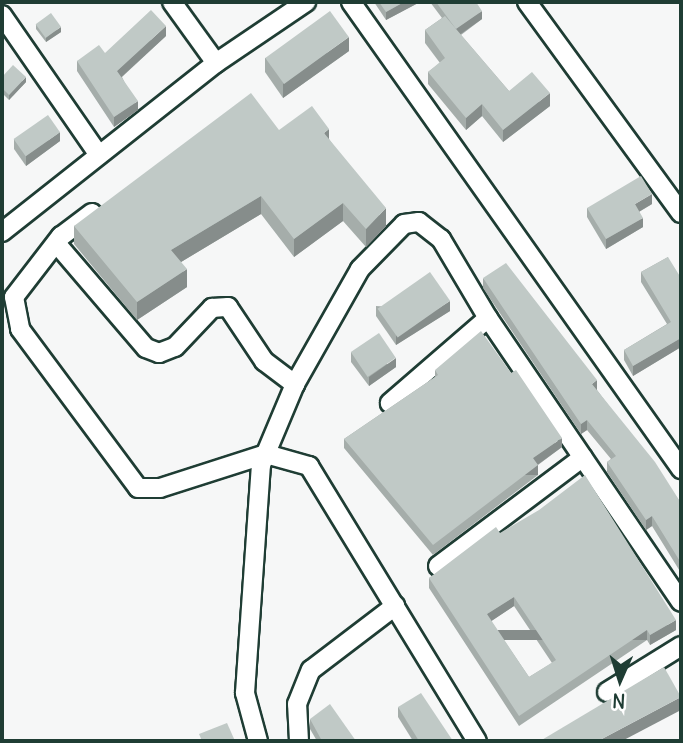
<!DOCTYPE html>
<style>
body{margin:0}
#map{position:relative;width:683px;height:743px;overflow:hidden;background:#f6f7f7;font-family:Delius,sans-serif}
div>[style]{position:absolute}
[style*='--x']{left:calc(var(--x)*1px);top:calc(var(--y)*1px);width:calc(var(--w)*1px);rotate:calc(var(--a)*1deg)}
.roads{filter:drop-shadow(2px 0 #1f3d34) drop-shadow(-2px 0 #1f3d34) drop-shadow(0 2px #1f3d34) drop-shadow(0 -2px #1f3d34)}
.street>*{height:18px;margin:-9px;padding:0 9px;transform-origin:9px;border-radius:9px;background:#fff}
.wall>*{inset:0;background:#a5adaa}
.shaded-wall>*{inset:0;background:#868d8b;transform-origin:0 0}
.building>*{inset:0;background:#c0c9c6;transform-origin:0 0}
span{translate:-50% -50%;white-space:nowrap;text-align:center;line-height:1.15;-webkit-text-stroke:6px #fff;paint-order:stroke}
.frame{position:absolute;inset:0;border:4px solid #1f3d34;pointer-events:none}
.north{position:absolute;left:585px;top:645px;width:70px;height:70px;-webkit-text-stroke:5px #fff;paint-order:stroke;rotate:183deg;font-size:19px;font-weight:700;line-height:28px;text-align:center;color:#1f3d34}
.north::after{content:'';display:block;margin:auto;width:24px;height:32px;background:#1f3d34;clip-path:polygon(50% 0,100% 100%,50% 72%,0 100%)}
</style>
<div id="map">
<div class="roads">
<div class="street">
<i style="--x:172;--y:2;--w:75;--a:54.2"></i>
<i style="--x:351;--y:2;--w:572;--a:54.75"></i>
<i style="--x:527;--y:2;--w:261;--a:53.9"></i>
<i style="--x:2;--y:15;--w:170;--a:55.3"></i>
<i style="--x:92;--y:213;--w:39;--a:143"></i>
<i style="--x:61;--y:236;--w:77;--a:127.6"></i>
<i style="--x:14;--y:297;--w:33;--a:79"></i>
<i style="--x:20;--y:329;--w:198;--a:53.4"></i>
<i style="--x:138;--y:488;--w:22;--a:0"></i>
<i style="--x:160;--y:488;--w:111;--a:-17.8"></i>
<i style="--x:266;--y:454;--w:45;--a:15.6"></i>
<i style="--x:309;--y:466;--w:322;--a:58.6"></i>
<i style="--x:2;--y:232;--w:273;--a:-38.3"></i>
<i style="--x:216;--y:63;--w:109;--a:-34.1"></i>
<i style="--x:56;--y:243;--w:138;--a:49.4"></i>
<i style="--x:146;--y:348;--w:14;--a:21"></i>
<i style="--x:159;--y:353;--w:17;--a:-21"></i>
<i style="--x:175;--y:347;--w:54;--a:-46.5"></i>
<i style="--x:212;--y:308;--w:16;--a:-4"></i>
<i style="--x:228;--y:307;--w:65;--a:56.3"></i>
<i style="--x:264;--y:361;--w:39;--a:37"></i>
<i style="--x:488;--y:318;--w:343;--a:55.8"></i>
<i style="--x:438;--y:566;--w:181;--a:-36.9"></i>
<i style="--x:607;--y:692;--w:87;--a:-31.9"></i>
<i style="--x:258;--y:741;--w:50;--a:-105.2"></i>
<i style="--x:245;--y:693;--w:229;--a:-86"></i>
<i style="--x:261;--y:465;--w:88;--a:-67.2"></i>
<i style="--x:295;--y:384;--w:132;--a:-60.5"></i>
<i style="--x:360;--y:269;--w:63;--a:-45.6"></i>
<i style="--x:404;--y:224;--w:15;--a:-8"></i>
<i style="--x:419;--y:222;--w:28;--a:38"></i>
<i style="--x:441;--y:239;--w:92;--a:59.3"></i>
<i style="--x:488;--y:318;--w:130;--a:139.1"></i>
<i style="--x:299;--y:741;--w:37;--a:-93"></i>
<i style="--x:297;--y:704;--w:37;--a:-68"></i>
<i style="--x:311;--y:670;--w:106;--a:-37.3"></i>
</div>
</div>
<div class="wall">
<i style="clip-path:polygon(374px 2px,420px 2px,386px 20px)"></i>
<i style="clip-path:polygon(430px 2px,476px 2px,482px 19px,461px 35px,509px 91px,550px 106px,503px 142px,482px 116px,466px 130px,428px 84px,428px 72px,440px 63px,425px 43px,425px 30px,442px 18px)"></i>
<i style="clip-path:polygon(36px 24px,61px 32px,46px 42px,36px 29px)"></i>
<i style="clip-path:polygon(166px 36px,122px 77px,138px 110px,114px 127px,77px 71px,77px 61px)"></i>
<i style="clip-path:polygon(349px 51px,283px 98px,265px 72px,265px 58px)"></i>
<i style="clip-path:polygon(2px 77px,26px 82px,9px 100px,2px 93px)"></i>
<i style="clip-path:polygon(279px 130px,329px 139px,386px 226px,366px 247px,343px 221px,294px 257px,261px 214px,181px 262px,187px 287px,137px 320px,74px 244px,74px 226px)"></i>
<i style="clip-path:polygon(14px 139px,60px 141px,26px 166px,14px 149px)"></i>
<i style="clip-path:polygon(652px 204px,639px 212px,643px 227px,606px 249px,587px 217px,587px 208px)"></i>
<i style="clip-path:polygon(668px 257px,681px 347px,633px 376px,624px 360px,624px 350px,667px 324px,641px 282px,641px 272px)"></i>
<i style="clip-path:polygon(483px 278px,597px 390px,681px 503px,681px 573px,652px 526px,646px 530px,607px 472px,607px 462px,611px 459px,587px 430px,581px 434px,483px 288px)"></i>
<i style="clip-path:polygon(376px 306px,450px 311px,396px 345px,376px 316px)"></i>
<i style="clip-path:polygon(351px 352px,396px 367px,369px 386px,351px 362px)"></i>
<i style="clip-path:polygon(435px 370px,562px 447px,538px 465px,538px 475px,433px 555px,344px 448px,344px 439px,435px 377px)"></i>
<i style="clip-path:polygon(evenodd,500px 533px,676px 630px,650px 645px,647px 640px,519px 726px,429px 588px,429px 578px,500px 533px,514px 606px,552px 663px,529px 677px,491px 621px,514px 606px)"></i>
<i style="clip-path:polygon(398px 707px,453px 741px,413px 741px,398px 717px)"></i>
<i style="clip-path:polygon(310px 719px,356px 741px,317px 741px,310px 729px)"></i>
</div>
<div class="shaded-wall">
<i style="clip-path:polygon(404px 2px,420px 2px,386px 20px,386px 12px)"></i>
<i style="clip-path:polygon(482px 11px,482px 19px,455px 38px,455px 29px)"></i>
<i style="clip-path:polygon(166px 26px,166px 36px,117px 81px,117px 71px)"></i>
<i style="clip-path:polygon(61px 27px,61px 32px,46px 42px,46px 37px)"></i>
<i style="clip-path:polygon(349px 37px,349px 51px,283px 98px,283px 84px)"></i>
<i style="clip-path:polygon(26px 77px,26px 82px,9px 100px,9px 95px)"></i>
<i style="clip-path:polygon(550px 93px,550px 106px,503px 142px,503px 130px)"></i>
<i style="clip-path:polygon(138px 101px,138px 110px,114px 127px,114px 117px)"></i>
<i style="clip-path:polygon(482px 104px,482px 116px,466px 130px,466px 118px)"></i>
<i style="clip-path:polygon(329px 129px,329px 147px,324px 133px)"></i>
<i style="clip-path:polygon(60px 132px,60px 141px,26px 166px,26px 156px)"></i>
<i style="clip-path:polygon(652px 194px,652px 204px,635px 214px,635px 204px)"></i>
<i style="clip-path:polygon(261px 196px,261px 214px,171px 268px,171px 250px)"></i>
<i style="clip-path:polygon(343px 203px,343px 221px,294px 257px,294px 239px)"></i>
<i style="clip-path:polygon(386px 208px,386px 226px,366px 247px,366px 229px)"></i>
<i style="clip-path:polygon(643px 218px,643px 227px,606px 249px,606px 239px)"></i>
<i style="clip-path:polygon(187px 269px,187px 287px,137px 320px,137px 302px)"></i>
<i style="clip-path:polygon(450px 301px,450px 311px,396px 345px,396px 335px)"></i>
<i style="clip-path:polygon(681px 338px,681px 347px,633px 376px,633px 366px)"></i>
<i style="clip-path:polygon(396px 358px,396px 367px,369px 386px,369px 377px)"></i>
<i style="clip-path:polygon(597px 380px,597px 390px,592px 394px,592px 384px)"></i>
<i style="clip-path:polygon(587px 420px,587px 430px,581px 434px,581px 424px)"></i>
<i style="clip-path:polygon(562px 438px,562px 447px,533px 468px,533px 458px)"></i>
<i style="left:538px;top:465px;width:10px;height:132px;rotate:90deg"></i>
<i style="clip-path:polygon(652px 516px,652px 526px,646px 530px,646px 520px)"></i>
<i style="clip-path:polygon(514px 597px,514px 606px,487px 624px,487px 614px)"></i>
<i style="clip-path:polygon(676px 620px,676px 630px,650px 645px,650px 635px)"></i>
<i style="left:647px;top:630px;width:10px;height:154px;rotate:90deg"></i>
<i style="clip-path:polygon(681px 697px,681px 710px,622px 741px,598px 741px)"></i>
</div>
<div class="building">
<i style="clip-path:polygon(379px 2px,404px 2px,386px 12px)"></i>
<i style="clip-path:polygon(436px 2px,476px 2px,482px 11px,456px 29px)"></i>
<i style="clip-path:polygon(151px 10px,166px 26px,117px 71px,138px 101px,114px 117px,77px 61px,99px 45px,105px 53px)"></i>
<i style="left:330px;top:11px;width:32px;height:80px;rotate:54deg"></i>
<i style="left:51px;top:13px;width:17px;height:19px;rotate:54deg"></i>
<i style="clip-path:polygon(445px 16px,509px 91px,532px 72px,550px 93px,503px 130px,482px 104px,466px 118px,428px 72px,445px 58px,425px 30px)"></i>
<i style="clip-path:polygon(13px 65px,26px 77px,9px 95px,2px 88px,2px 77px)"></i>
<i style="clip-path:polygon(251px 93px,279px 130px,312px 106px,329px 129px,324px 133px,386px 208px,366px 229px,343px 203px,294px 239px,261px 196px,171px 250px,187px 269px,137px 302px,74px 226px)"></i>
<i style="left:48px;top:115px;width:21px;height:42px;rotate:55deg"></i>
<i style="clip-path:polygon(641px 176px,652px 194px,635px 204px,643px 218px,606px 239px,587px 208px)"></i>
<i style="clip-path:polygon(668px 257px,681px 278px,681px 338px,633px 366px,624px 350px,671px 322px,641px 272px)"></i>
<i style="clip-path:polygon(506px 263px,597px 380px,592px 384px,655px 462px,681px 503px,681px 563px,652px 516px,646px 520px,607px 462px,616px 456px,587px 420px,581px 424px,483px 278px)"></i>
<i style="left:430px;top:272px;width:35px;height:64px;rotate:55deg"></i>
<i style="clip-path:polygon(481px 331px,511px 373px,516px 370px,562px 438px,533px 458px,538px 465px,433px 545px,344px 439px,438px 375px,435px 370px)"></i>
<i style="left:379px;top:333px;width:30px;height:34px;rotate:56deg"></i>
<i style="clip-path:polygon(evenodd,585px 475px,676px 620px,650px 635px,647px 630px,519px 716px,429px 578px,496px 527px,500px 533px,539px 510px,585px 475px,514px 597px,556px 660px,529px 677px,487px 614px,514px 597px)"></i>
<i style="clip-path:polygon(664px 667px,681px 697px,598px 741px,540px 741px)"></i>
<i style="clip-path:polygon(421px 693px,453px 741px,419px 741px,398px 707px)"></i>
<i style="clip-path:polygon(330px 704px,356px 741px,322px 741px,310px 719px)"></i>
<i style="clip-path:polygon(227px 723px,235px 741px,202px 741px,199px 734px)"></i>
</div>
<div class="frame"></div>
<div class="north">N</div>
</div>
